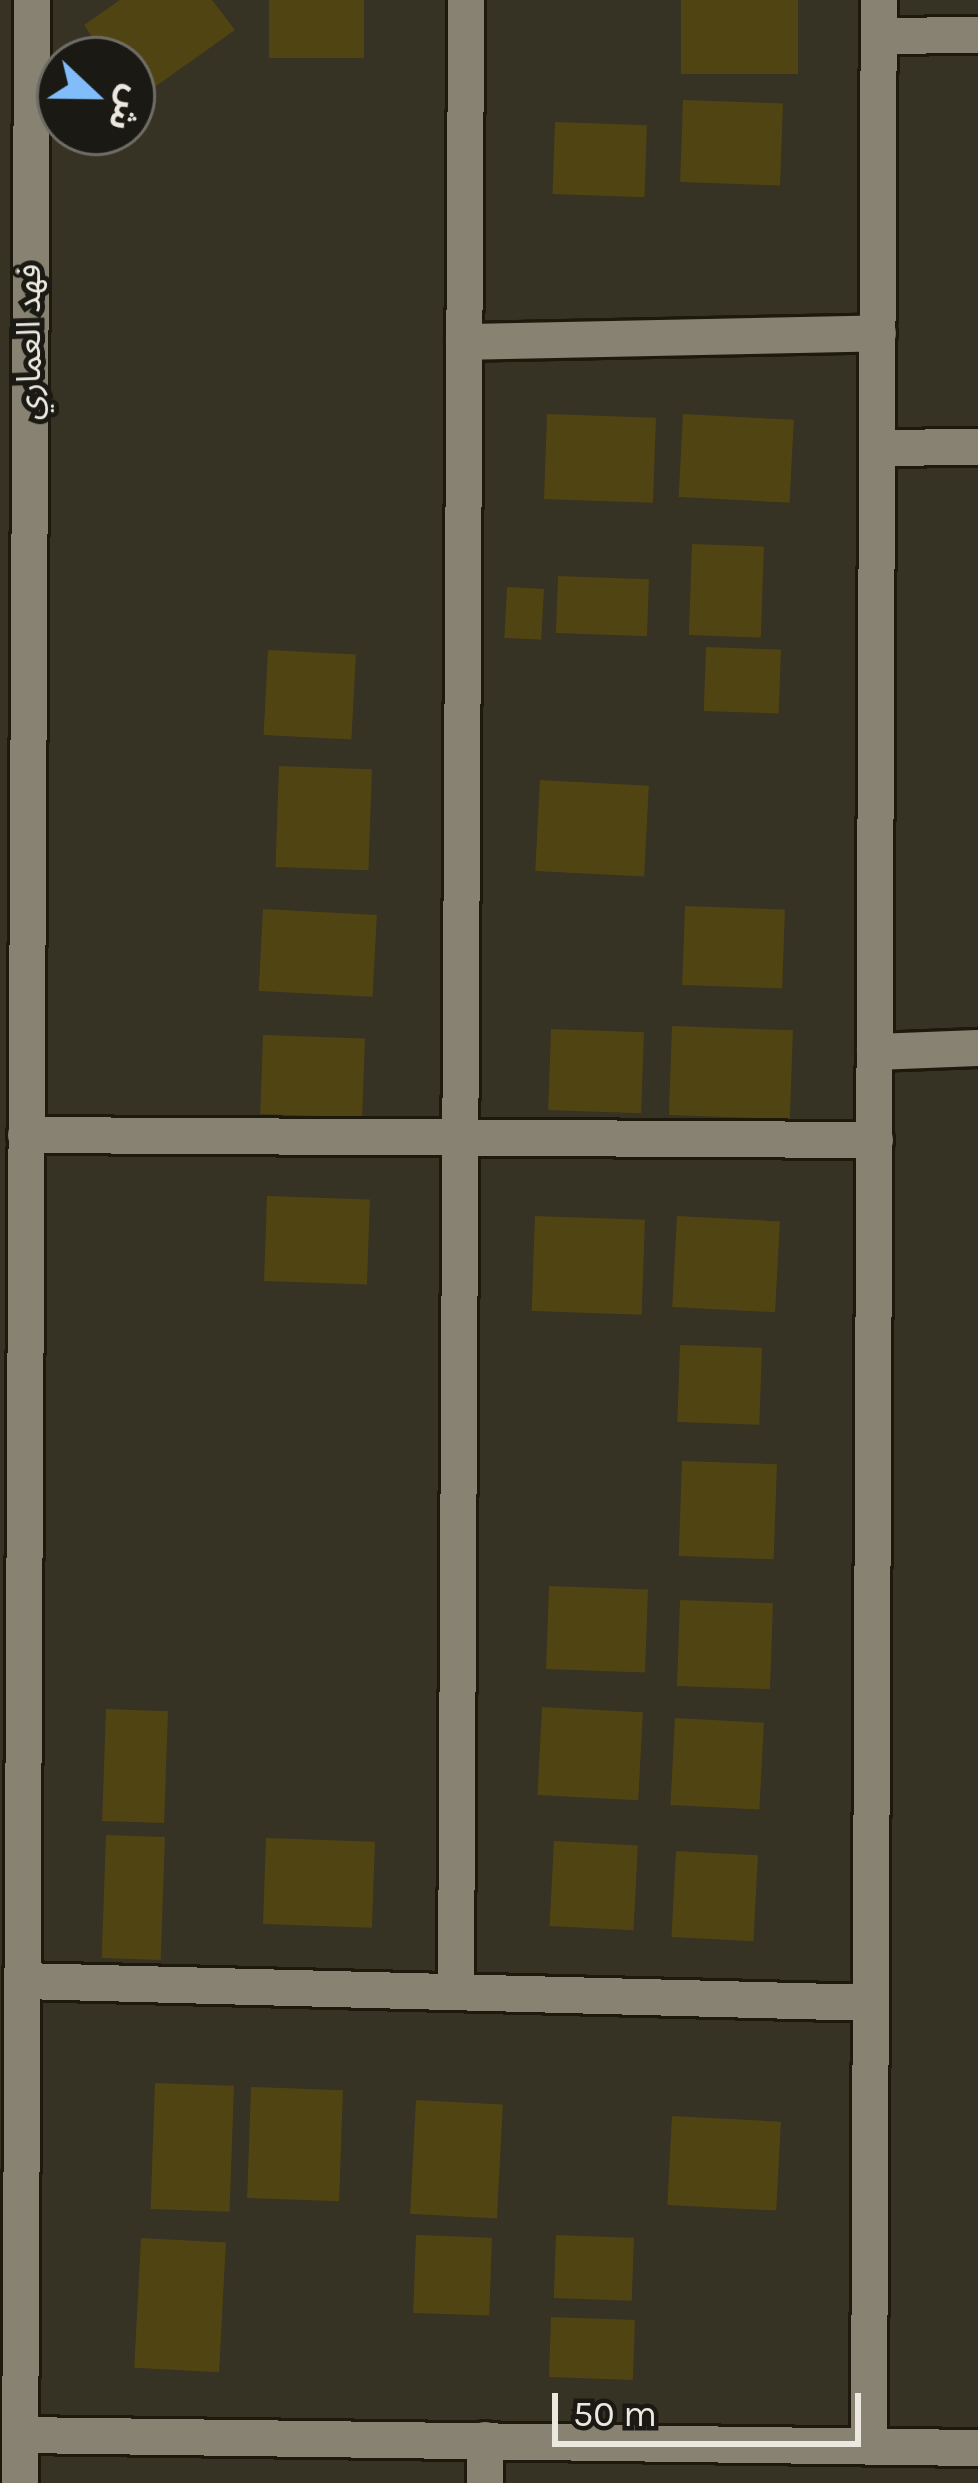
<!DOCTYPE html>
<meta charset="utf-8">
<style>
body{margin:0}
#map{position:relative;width:978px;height:2483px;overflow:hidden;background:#363224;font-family:Karla,"Noto Sans Arabic",sans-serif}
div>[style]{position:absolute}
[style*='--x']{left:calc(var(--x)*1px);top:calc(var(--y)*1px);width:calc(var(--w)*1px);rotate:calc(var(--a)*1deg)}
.building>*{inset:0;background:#514413;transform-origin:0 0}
.roads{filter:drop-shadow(3px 0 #1d190c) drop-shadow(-3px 0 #1d190c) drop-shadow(0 3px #1d190c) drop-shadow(0 -3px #1d190c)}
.minor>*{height:36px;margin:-18px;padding:0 18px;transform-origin:18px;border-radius:18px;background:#878272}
span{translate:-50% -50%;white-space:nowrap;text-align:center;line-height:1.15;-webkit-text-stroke:10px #1b1913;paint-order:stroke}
.street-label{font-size:33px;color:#ebe8df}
.north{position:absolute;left:36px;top:36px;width:120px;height:120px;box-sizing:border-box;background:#1b1913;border:3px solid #6e6c65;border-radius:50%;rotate:112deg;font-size:33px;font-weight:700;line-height:48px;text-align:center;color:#ebe8df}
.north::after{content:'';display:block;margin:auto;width:42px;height:54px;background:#80bdfa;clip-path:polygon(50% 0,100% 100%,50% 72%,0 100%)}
.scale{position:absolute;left:552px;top:2393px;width:309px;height:54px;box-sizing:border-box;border:6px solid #ebe8df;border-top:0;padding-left:15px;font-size:36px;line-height:42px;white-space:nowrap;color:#ebe8df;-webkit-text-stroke:9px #1b1913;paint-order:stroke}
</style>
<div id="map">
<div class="building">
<i style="clip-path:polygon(120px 0,212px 0,235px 30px,135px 101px,132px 60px,108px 60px,84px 25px)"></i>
<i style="left:269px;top:0;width:95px;height:58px"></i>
<i style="left:681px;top:0;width:117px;height:74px"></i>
<i style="left:683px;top:100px;width:100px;height:82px;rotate:2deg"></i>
<i style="left:555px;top:122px;width:92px;height:72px;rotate:2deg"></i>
<i style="left:547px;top:414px;width:109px;height:85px;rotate:2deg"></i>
<i style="left:683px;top:414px;width:111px;height:83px;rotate:3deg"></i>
<i style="left:692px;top:544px;width:72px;height:91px;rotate:2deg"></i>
<i style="left:558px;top:576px;width:91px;height:57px;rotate:2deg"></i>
<i style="left:507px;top:587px;width:37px;height:51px;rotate:3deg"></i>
<i style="left:706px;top:647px;width:75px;height:64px;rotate:2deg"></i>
<i style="left:268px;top:650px;width:88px;height:85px;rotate:3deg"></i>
<i style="left:279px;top:766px;width:93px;height:101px;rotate:2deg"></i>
<i style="left:540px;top:780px;width:109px;height:91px;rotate:3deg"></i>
<i style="left:685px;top:906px;width:100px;height:79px;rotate:2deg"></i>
<i style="left:263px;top:909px;width:114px;height:82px;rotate:3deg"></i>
<i style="left:672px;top:1026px;width:121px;height:89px;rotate:2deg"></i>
<i style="left:551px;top:1029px;width:93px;height:81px;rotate:2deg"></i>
<i style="left:263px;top:1035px;width:102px;height:79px;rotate:2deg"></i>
<i style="left:267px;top:1196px;width:103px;height:85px;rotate:2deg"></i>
<i style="left:535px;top:1216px;width:110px;height:95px;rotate:2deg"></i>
<i style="left:677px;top:1216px;width:103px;height:91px;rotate:3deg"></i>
<i style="left:680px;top:1345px;width:82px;height:77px;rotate:2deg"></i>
<i style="left:682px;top:1461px;width:95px;height:95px;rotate:2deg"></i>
<i style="left:549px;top:1586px;width:99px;height:83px;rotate:2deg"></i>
<i style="left:680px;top:1600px;width:93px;height:86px;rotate:2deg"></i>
<i style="left:542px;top:1707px;width:101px;height:88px;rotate:3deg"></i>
<i style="left:106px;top:1709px;width:62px;height:112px;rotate:2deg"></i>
<i style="left:675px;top:1718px;width:89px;height:87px;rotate:3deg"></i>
<i style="left:106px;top:1835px;width:59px;height:123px;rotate:2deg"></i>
<i style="left:266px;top:1838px;width:109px;height:86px;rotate:2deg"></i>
<i style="left:554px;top:1841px;width:84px;height:85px;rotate:3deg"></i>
<i style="left:676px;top:1851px;width:82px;height:86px;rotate:3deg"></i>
<i style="left:155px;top:2083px;width:79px;height:126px;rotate:2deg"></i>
<i style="left:251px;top:2087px;width:92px;height:111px;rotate:2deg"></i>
<i style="left:416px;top:2100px;width:87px;height:114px;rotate:3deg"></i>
<i style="left:672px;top:2116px;width:109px;height:89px;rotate:3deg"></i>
<i style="left:416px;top:2235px;width:76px;height:78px;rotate:2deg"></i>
<i style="left:556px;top:2235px;width:78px;height:63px;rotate:2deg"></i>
<i style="left:141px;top:2238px;width:85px;height:130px;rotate:3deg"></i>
<i style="left:551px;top:2317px;width:84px;height:60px;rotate:2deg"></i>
</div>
<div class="roads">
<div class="minor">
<i style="--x:879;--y:36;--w:99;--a:-0.6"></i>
<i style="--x:464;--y:342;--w:414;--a:-1.2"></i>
<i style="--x:877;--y:448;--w:101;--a:-0.6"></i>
<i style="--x:875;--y:1052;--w:103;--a:-2.2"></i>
<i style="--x:26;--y:1135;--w:849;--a:0.34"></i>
<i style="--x:22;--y:1981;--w:849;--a:1.48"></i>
<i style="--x:456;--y:1992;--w:1992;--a:-89.71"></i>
<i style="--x:20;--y:2435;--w:958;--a:0.78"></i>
<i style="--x:869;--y:2444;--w:2444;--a:-89.77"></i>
<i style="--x:20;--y:2483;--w:2483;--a:-89.72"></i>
<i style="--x:485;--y:2483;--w:43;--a:-90"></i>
</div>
</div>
<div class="street-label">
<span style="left:30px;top:342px;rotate:-90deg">فهد العماري</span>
</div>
<div class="north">ش</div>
<div class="scale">50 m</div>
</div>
